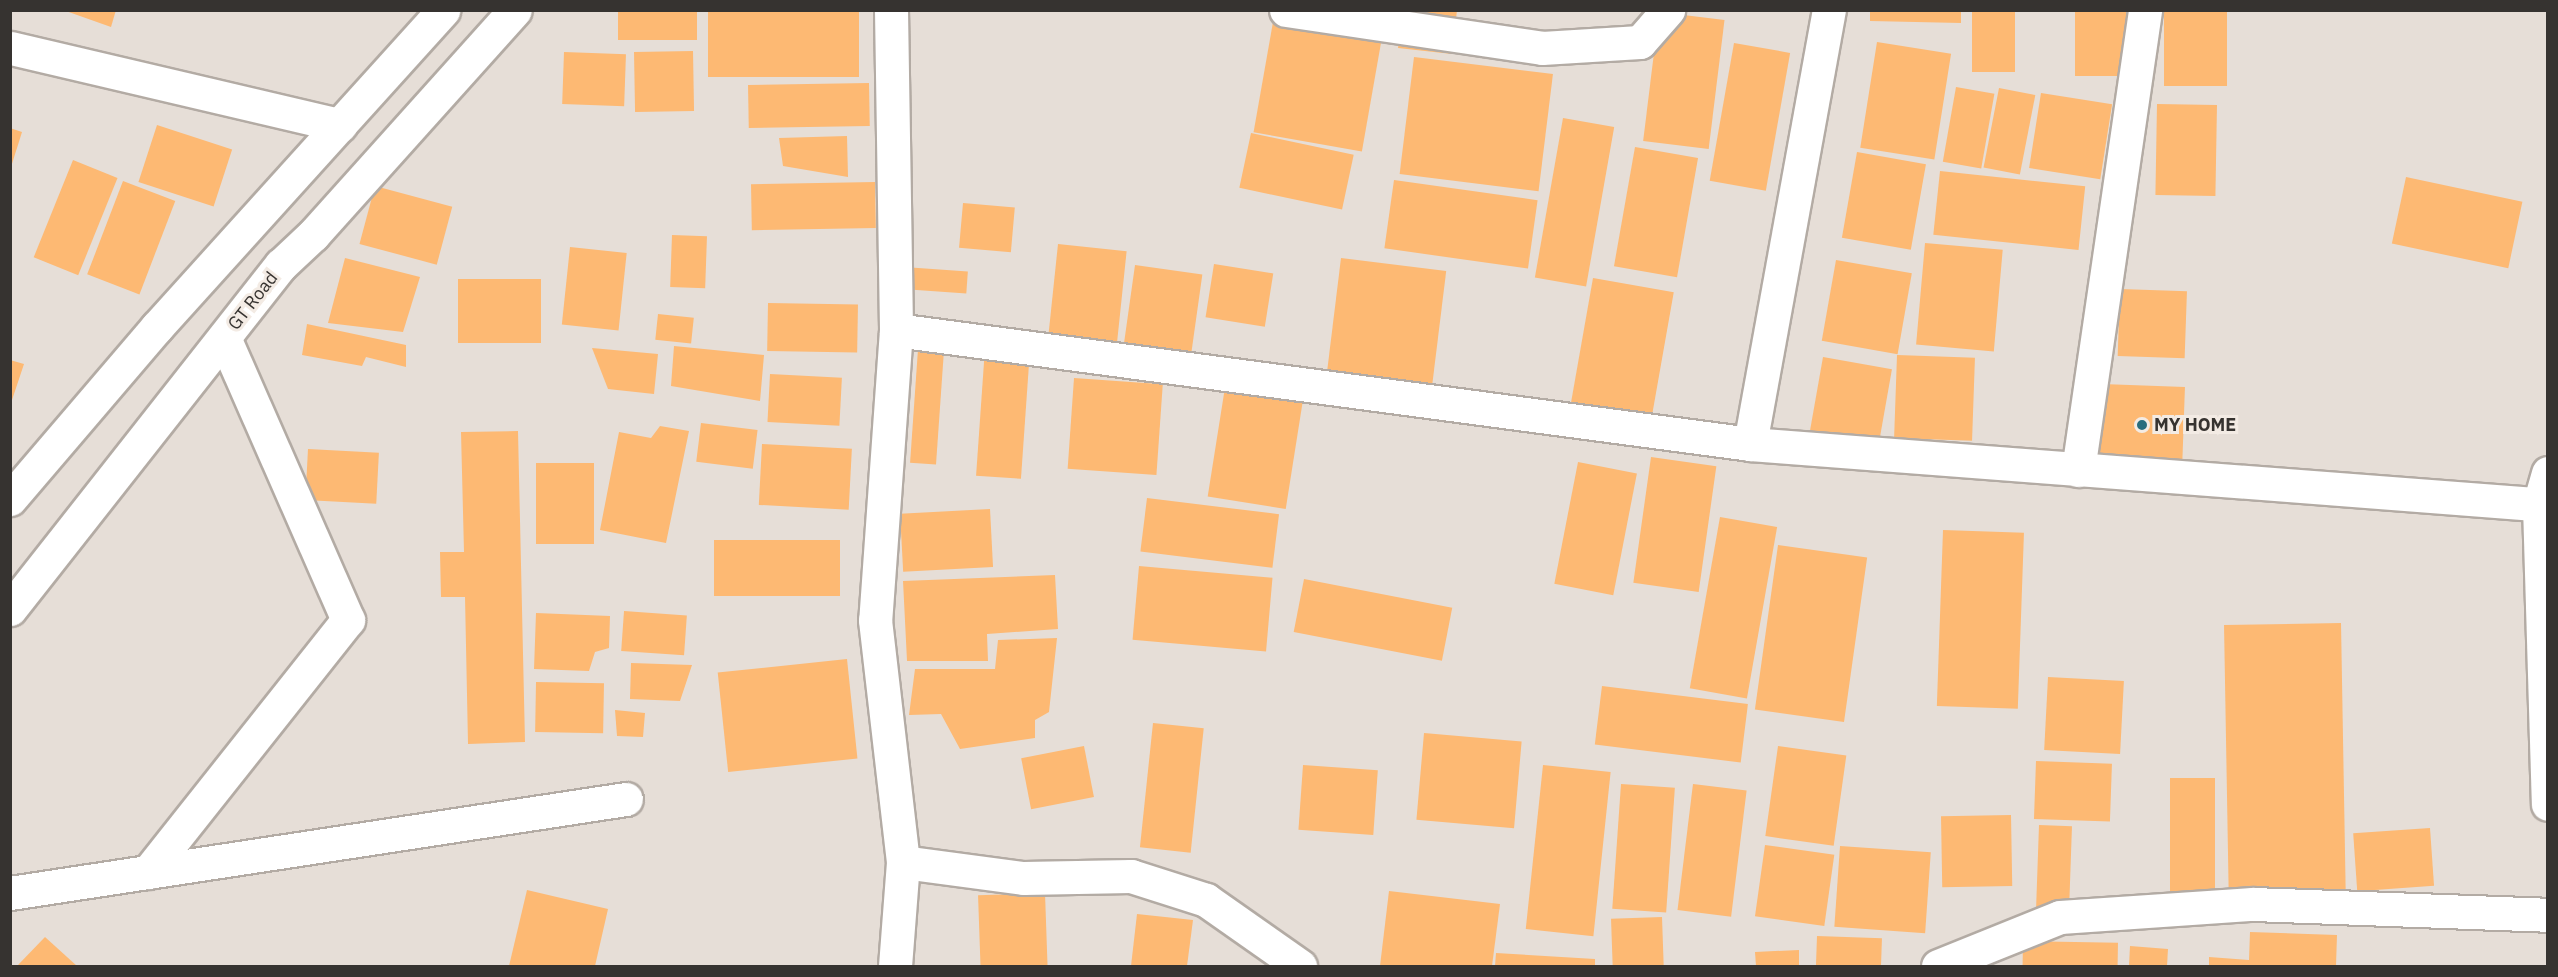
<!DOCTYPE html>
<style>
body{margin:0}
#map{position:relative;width:2558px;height:977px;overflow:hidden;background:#e6ded7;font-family:"IBM Plex Sans",sans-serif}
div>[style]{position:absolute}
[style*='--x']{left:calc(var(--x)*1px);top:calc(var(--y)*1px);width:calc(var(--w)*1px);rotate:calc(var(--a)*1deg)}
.building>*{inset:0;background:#fdb973;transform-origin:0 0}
.roads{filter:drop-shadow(2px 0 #b3aba4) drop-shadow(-2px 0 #b3aba4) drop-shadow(0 2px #b3aba4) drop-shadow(0 -2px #b3aba4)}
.minor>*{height:33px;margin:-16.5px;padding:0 16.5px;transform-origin:16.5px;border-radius:16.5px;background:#fff}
.secondary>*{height:33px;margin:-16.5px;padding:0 16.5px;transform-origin:16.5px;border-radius:16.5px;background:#fff}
.dots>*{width:16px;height:16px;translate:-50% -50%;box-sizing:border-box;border:3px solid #f3ebe4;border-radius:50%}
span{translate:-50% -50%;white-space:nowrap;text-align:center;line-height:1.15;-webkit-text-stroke:6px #f3ebe4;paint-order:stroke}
.street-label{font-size:18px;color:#363330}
.poi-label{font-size:18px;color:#363330;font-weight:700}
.left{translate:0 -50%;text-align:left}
.frame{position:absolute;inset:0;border:12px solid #363330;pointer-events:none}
</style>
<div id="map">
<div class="building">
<i style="clip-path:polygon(63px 10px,116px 10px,111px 27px)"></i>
<i style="left:618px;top:10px;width:79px;height:30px"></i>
<i style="left:708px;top:10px;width:151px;height:67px"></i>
<i style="clip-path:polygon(1403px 10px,1457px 10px,1452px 54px,1398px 48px)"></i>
<i style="clip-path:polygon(1870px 10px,1961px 10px,1961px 23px,1870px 21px)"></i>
<i style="left:1972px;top:10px;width:43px;height:62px"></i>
<i style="left:2075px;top:10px;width:51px;height:66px"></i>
<i style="left:2164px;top:10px;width:63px;height:76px"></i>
<i style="left:1659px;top:12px;width:66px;height:130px;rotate:7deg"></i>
<i style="left:1273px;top:22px;width:110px;height:112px;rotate:10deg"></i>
<i style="left:1877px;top:42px;width:75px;height:107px;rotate:9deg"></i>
<i style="left:1734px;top:43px;width:57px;height:140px;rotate:10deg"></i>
<i style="left:693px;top:51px;width:60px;height:59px;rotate:89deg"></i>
<i style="left:564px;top:52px;width:62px;height:52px;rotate:2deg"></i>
<i style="left:1414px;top:57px;width:140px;height:118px;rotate:7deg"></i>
<i style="left:869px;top:83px;width:43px;height:121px;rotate:89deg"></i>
<i style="left:1956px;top:87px;width:39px;height:76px;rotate:10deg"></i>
<i style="left:1999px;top:88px;width:37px;height:81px;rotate:11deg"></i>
<i style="left:2041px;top:93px;width:72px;height:76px;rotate:9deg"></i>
<i style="left:2157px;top:104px;width:60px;height:91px;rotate:1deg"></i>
<i style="left:1563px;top:118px;width:52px;height:162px;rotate:10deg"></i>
<i style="left:157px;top:125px;width:79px;height:60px;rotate:18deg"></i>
<i style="clip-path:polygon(10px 128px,22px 132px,11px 167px,10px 167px)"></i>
<i style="left:1251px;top:133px;width:105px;height:56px;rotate:12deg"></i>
<i style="clip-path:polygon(847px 136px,848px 177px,783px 166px,779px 138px)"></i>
<i style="left:1635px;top:147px;width:64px;height:121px;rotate:10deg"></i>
<i style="left:1857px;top:152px;width:70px;height:87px;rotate:10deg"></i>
<i style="left:73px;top:160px;width:48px;height:105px;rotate:22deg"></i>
<i style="left:1940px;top:171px;width:146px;height:64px;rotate:6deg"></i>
<i style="left:2406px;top:177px;width:119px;height:68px;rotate:12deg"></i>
<i style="left:1394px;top:180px;width:145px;height:69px;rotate:8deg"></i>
<i style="left:123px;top:181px;width:56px;height:100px;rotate:21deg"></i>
<i style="left:875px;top:182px;width:46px;height:124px;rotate:89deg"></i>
<i style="left:375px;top:186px;width:80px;height:60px;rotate:15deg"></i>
<i style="left:963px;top:203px;width:52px;height:45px;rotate:5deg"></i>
<i style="left:672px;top:235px;width:35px;height:52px;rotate:2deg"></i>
<i style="left:1925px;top:243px;width:78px;height:102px;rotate:5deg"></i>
<i style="left:1058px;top:244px;width:69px;height:99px;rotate:6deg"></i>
<i style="left:570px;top:247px;width:57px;height:78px;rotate:6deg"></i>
<i style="clip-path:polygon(345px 258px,420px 277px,403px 332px,328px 323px)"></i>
<i style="left:1341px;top:258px;width:106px;height:117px;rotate:7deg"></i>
<i style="left:1836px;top:260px;width:77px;height:82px;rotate:10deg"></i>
<i style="left:1214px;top:264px;width:60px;height:54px;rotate:9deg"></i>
<i style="left:1135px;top:265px;width:68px;height:86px;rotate:8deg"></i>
<i style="left:904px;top:267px;width:64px;height:22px;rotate:4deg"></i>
<i style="left:1593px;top:278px;width:82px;height:128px;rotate:10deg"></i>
<i style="left:458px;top:279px;width:83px;height:64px"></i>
<i style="left:2120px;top:289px;width:67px;height:67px;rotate:2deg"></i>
<i style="left:768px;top:303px;width:90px;height:48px;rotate:1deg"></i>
<i style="left:658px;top:314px;width:36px;height:26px;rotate:6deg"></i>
<i style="clip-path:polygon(307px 324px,406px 345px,406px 367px,366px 357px,362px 366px,302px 355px)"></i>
<i style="left:919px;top:335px;width:26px;height:128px;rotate:4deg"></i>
<i style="clip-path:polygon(674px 346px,764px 355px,760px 401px,671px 386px)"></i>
<i style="clip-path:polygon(592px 348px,658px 354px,654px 394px,608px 389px)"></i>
<i style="left:985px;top:348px;width:45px;height:128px;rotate:4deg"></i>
<i style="left:1897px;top:355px;width:78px;height:83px;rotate:2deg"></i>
<i style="left:1823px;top:357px;width:70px;height:80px;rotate:10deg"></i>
<i style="clip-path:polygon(10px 360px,24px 364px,11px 403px,10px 403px)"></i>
<i style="left:770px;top:374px;width:72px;height:48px;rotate:3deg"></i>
<i style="left:1074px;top:378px;width:89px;height:91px;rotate:4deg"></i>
<i style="left:1226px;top:381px;width:79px;height:117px;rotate:9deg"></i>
<i style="left:2102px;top:384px;width:83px;height:78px;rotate:2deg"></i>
<i style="left:701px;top:423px;width:57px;height:39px;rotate:7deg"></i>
<i style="clip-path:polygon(660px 426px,689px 431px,666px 543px,600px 530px,619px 432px,651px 438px)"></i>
<i style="clip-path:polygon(518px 431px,525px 742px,468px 744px,465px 597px,441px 597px,440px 552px,464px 552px,461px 432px)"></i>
<i style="left:762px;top:444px;width:90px;height:61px;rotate:3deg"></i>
<i style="left:308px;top:449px;width:71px;height:51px;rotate:3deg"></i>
<i style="left:1651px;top:457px;width:66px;height:127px;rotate:8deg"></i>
<i style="left:1578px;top:462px;width:60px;height:124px;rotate:11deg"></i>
<i style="left:536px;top:463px;width:58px;height:81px"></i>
<i style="left:1147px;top:498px;width:133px;height:54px;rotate:7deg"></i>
<i style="left:990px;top:509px;width:58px;height:90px;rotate:87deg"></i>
<i style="left:1720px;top:517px;width:58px;height:174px;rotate:10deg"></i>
<i style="left:1943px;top:530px;width:81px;height:176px;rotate:2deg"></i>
<i style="left:714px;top:540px;width:126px;height:56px"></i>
<i style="left:1778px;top:545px;width:90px;height:166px;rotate:8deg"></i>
<i style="left:1139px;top:566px;width:134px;height:74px;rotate:5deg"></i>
<i style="clip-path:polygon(1055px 575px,1058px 629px,987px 634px,988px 661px,907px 661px,903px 581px)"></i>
<i style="left:1304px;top:579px;width:151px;height:54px;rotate:11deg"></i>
<i style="left:624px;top:611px;width:63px;height:40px;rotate:4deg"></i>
<i style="clip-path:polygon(536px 613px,610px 616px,609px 648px,595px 652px,589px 671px,534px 669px)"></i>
<i style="left:2341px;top:623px;width:271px;height:117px;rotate:89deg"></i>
<i style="clip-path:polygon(1057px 638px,1049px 712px,1035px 720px,1035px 738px,960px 749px,941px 714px,909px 715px,915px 669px,995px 669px,998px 640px)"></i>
<i style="left:847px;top:659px;width:100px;height:130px;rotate:84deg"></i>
<i style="clip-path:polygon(631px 663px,692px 665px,680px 701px,630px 699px)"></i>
<i style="left:2048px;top:677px;width:76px;height:73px;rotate:3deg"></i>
<i style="left:536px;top:682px;width:68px;height:50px;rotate:1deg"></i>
<i style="left:1602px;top:686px;width:147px;height:59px;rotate:7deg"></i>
<i style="clip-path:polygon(615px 710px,645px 713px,643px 737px,617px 736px)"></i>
<i style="left:1153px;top:723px;width:51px;height:125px;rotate:6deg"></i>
<i style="left:1424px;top:733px;width:98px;height:87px;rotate:5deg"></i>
<i style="left:1084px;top:746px;width:52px;height:64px;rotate:79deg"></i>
<i style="left:1778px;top:746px;width:69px;height:91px;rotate:8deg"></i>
<i style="left:2036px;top:761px;width:76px;height:58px;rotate:2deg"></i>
<i style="left:1303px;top:765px;width:75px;height:65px;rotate:4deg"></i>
<i style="left:1543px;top:765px;width:68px;height:165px;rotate:6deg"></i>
<i style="left:2215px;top:778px;width:131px;height:45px;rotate:90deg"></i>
<i style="left:1621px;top:784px;width:54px;height:125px;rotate:4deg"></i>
<i style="left:1693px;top:784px;width:54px;height:127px;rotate:7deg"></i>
<i style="left:2011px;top:815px;width:71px;height:70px;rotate:89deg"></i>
<i style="left:2039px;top:825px;width:33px;height:86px;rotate:2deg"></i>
<i style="left:2430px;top:828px;width:58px;height:77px;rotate:86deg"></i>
<i style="left:1765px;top:845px;width:70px;height:72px;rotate:8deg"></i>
<i style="left:1840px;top:846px;width:91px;height:81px;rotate:4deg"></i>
<i style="clip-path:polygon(527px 890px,608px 909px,595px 966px,509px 966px)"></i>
<i style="clip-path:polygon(1389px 891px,1500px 904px,1492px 966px,1380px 966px)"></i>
<i style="left:1045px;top:893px;width:73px;height:67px;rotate:88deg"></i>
<i style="clip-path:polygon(1137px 914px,1193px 920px,1187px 966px,1131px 966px)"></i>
<i style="left:1662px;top:917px;width:49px;height:51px;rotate:88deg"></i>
<i style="clip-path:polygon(2250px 932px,2337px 935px,2336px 966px,2209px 966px,2209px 957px,2249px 960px)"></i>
<i style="left:1817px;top:936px;width:65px;height:30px;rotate:2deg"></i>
<i style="clip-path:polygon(45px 937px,77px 966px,17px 966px)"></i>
<i style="left:2023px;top:941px;width:95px;height:25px;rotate:1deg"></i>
<i style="clip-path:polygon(2130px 946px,2168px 949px,2167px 966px,2129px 966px)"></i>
<i style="clip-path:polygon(1799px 950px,1799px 966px,1756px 966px,1755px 952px)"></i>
<i style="clip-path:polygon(1496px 953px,1595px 959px,1595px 966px,1495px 966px)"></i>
</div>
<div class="roads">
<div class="minor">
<i style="--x:891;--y:10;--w:320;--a:89.1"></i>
<i style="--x:896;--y:330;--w:291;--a:94.1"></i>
<i style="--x:875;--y:620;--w:244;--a:83.4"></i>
<i style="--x:903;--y:862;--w:104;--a:94.4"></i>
<i style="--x:1286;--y:10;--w:259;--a:8.4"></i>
<i style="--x:1542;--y:48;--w:98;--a:-3.5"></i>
<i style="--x:1640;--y:42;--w:43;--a:-48.8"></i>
<i style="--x:11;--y:48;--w:338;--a:13.2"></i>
<i style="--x:896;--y:330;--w:862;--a:7.6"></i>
<i style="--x:1750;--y:444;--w:800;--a:4.37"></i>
<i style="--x:1750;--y:444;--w:441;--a:-79.7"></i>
<i style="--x:2078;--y:470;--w:465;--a:-81.7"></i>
<i style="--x:2548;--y:473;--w:33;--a:106"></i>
<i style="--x:2539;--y:505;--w:299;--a:88.3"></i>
<i style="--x:903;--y:862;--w:121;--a:7.6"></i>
<i style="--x:1023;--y:878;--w:108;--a:-1.1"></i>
<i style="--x:1131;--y:876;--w:79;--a:17.7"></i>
<i style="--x:1206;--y:900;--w:115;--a:35.1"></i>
<i style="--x:148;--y:872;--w:322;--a:-51.6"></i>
<i style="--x:348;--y:620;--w:308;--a:-113.7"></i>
<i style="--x:10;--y:893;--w:623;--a:-8.68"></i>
<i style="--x:1938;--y:966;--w:131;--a:-21.9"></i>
<i style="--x:2060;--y:917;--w:193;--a:-3.9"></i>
<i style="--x:2253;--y:904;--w:295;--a:2.1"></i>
</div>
<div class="secondary">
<i style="--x:10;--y:499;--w:226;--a:-49.5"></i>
<i style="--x:157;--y:327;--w:427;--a:-47.9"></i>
<i style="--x:10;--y:609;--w:438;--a:-51.8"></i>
<i style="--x:281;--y:265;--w:44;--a:-43.2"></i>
<i style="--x:313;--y:235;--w:302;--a:-48.1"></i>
</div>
</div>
<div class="dots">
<i style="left:2142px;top:425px;background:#296d7e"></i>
</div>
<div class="street-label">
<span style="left:253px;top:301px;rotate:-52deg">GT Road</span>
</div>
<div class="poi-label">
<span class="left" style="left:2154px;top:425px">MY HOME</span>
</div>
<div class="frame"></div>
</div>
